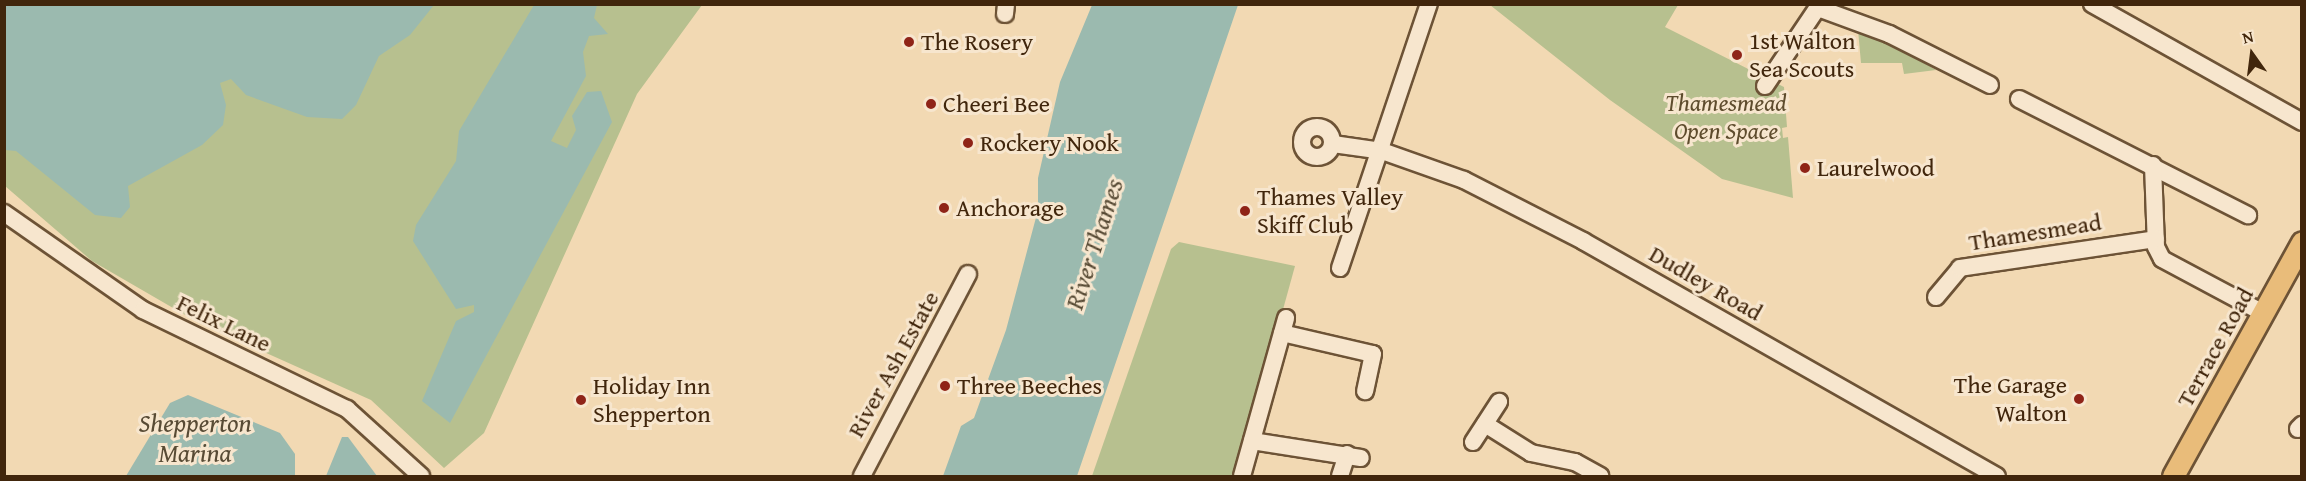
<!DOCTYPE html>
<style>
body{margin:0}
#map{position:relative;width:2306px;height:481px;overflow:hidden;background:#f2d9b3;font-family:"Gentium Book Plus",serif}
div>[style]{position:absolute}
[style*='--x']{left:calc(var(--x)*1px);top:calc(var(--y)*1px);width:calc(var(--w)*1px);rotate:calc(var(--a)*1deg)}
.green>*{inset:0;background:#b7c08f}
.water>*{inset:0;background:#9bbaaf}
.roads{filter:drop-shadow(2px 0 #6d5336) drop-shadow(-2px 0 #6d5336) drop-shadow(0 2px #6d5336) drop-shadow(0 -2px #6d5336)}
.minor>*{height:16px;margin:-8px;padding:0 8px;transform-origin:8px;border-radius:8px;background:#f7e6ce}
.minor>.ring{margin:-8px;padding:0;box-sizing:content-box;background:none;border:16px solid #f7e6ce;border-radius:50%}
.major>*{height:21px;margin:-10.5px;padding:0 10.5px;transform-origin:10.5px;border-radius:10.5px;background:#e9bc7a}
.dots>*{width:16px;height:16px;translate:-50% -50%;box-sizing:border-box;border:3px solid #f7e6ce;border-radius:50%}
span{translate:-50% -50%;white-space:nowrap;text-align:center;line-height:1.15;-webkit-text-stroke:6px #f7e6ce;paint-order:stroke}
.poi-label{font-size:24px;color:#41260c}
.left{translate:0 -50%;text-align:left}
.right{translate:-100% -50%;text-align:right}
.park-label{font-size:24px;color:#5e4c2d;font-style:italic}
.street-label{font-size:24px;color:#41260c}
.water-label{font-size:26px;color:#584b35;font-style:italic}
.frame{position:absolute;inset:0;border:6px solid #41260c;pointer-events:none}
.north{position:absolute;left:2222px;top:24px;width:60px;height:60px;-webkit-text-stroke:4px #f7e6ce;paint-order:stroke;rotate:346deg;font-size:16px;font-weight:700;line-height:24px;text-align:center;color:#41260c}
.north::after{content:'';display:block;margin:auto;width:21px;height:27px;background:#41260c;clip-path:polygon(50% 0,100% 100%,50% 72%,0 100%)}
</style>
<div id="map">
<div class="green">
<i style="clip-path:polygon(5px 5px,702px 5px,637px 94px,484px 433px,444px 468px,371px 400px,199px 323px,92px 261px,5px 186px)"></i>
<i style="clip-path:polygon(1490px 5px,1678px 5px,1665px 27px,1784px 87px,1787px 127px,1782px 128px,1783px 138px,1788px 137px,1793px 198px,1722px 179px,1610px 100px)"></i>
<i style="clip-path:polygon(1858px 30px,1891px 43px,1936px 70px,1904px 74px,1902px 63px,1861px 63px)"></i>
<i style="clip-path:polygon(1179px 242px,1295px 266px,1237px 476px,1092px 476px,1171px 249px)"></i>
</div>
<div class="water">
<i style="clip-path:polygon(4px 5px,5px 4px,434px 5px,410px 35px,379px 56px,356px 105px,342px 119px,307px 117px,246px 95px,231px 79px,220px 83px,226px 105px,223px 125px,202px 145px,128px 186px,130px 207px,121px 218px,95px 215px,16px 151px,5px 150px)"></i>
<i style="clip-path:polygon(534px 5px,597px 5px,594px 18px,608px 34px,589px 36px,583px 52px,586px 76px,551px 141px,567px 148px,576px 130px,572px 116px,587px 92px,601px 91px,612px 122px,450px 423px,422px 401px,456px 321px,474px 312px,474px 305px,456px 309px,413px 241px,416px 225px,456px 161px,459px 131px)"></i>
<i style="clip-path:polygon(1092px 5px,1238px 5px,1077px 476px,943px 476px,961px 426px,974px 418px,1006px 330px,1038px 210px,1038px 178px,1060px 82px)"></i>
<i style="clip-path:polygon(188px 395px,280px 433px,295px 454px,295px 476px,126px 476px,170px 403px)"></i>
<i style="clip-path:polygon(342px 437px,348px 437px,377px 476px,326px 476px)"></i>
</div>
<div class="roads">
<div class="minor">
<i style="--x:2092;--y:4;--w:241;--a:29.3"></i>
<i style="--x:1818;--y:8;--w:76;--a:20.1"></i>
<i style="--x:1889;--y:34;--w:113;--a:26.8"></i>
<i style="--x:1005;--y:14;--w:10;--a:-84"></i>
<i style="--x:1765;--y:86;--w:99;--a:-56.1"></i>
<i style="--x:2019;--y:99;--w:257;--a:26.9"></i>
<i class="ring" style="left:1302px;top:127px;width:14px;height:14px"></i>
<i style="--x:1333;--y:144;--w:49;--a:8.1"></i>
<i style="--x:1382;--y:151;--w:87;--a:19.5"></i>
<i style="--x:1464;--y:180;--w:134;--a:27.1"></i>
<i style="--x:1583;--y:241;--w:476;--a:29.6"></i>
<i style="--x:2153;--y:165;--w:82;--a:87.9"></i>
<i style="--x:2156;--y:247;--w:13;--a:63"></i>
<i style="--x:2162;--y:259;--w:115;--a:28.1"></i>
<i style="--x:4;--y:213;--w:169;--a:34.9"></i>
<i style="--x:143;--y:310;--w:227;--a:25.9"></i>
<i style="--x:347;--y:409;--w:100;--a:42.2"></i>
<i style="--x:1340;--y:268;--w:279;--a:-71.4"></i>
<i style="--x:1936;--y:297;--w:38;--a:-50"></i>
<i style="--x:1960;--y:268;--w:198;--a:-8.4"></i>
<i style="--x:1282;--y:333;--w:93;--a:13"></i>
<i style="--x:1373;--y:354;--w:38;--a:102"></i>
<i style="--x:1485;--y:424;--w:54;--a:32.2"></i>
<i style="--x:1531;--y:453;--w:45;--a:11.6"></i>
<i style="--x:1575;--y:462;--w:29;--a:29"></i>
<i style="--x:2298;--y:429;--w:6;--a:-45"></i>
<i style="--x:1252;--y:441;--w:110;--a:8.9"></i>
<i style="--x:1473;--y:442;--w:48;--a:-57"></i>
<i style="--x:862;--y:476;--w:228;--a:-62.3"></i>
<i style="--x:1242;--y:476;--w:164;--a:-74.4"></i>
<i style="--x:1340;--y:476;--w:23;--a:-72"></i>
</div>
<div class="major">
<i style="--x:2173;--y:476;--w:267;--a:-61.1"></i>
</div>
</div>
<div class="dots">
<i style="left:909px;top:42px;background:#8f2418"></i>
<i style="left:1737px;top:55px;background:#8f2418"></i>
<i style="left:931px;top:104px;background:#8f2418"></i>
<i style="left:968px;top:143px;background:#8f2418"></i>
<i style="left:1805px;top:168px;background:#8f2418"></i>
<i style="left:944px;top:208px;background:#8f2418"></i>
<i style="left:1245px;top:211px;background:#8f2418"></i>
<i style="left:945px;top:386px;background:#8f2418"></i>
<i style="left:2079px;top:399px;background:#8f2418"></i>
<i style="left:581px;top:400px;background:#8f2418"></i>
</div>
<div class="poi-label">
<span class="left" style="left:1749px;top:55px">1st Walton<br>Sea Scouts</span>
<span class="left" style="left:921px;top:42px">The Rosery</span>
<span class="left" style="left:943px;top:104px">Cheeri Bee</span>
<span class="left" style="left:980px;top:143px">Rockery Nook</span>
<span class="left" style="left:1817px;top:168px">Laurelwood</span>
<span class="left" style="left:1257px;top:211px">Thames Valley<br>Skiff Club</span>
<span class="left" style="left:956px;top:208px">Anchorage</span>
<span class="right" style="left:2067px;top:399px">The Garage<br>Walton</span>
<span class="left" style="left:593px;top:400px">Holiday Inn<br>Shepperton</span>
<span class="left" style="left:957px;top:386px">Three Beeches</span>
</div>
<div class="park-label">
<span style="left:1726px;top:117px">Thamesmead<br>Open Space</span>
</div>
<div class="street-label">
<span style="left:2035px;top:232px;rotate:-9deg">Thamesmead</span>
<span style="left:1706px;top:283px;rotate:30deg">Dudley Road</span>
<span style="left:224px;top:323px;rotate:26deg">Felix Lane</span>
<span style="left:2215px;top:347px;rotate:-61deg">Terrace Road</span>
<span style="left:893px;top:364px;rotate:-61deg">River Ash Estate</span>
</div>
<div class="water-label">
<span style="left:1094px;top:244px;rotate:-72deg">River Thames</span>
<span style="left:195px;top:438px">Shepperton<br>Marina</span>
</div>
<div class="frame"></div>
<div class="north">N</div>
</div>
